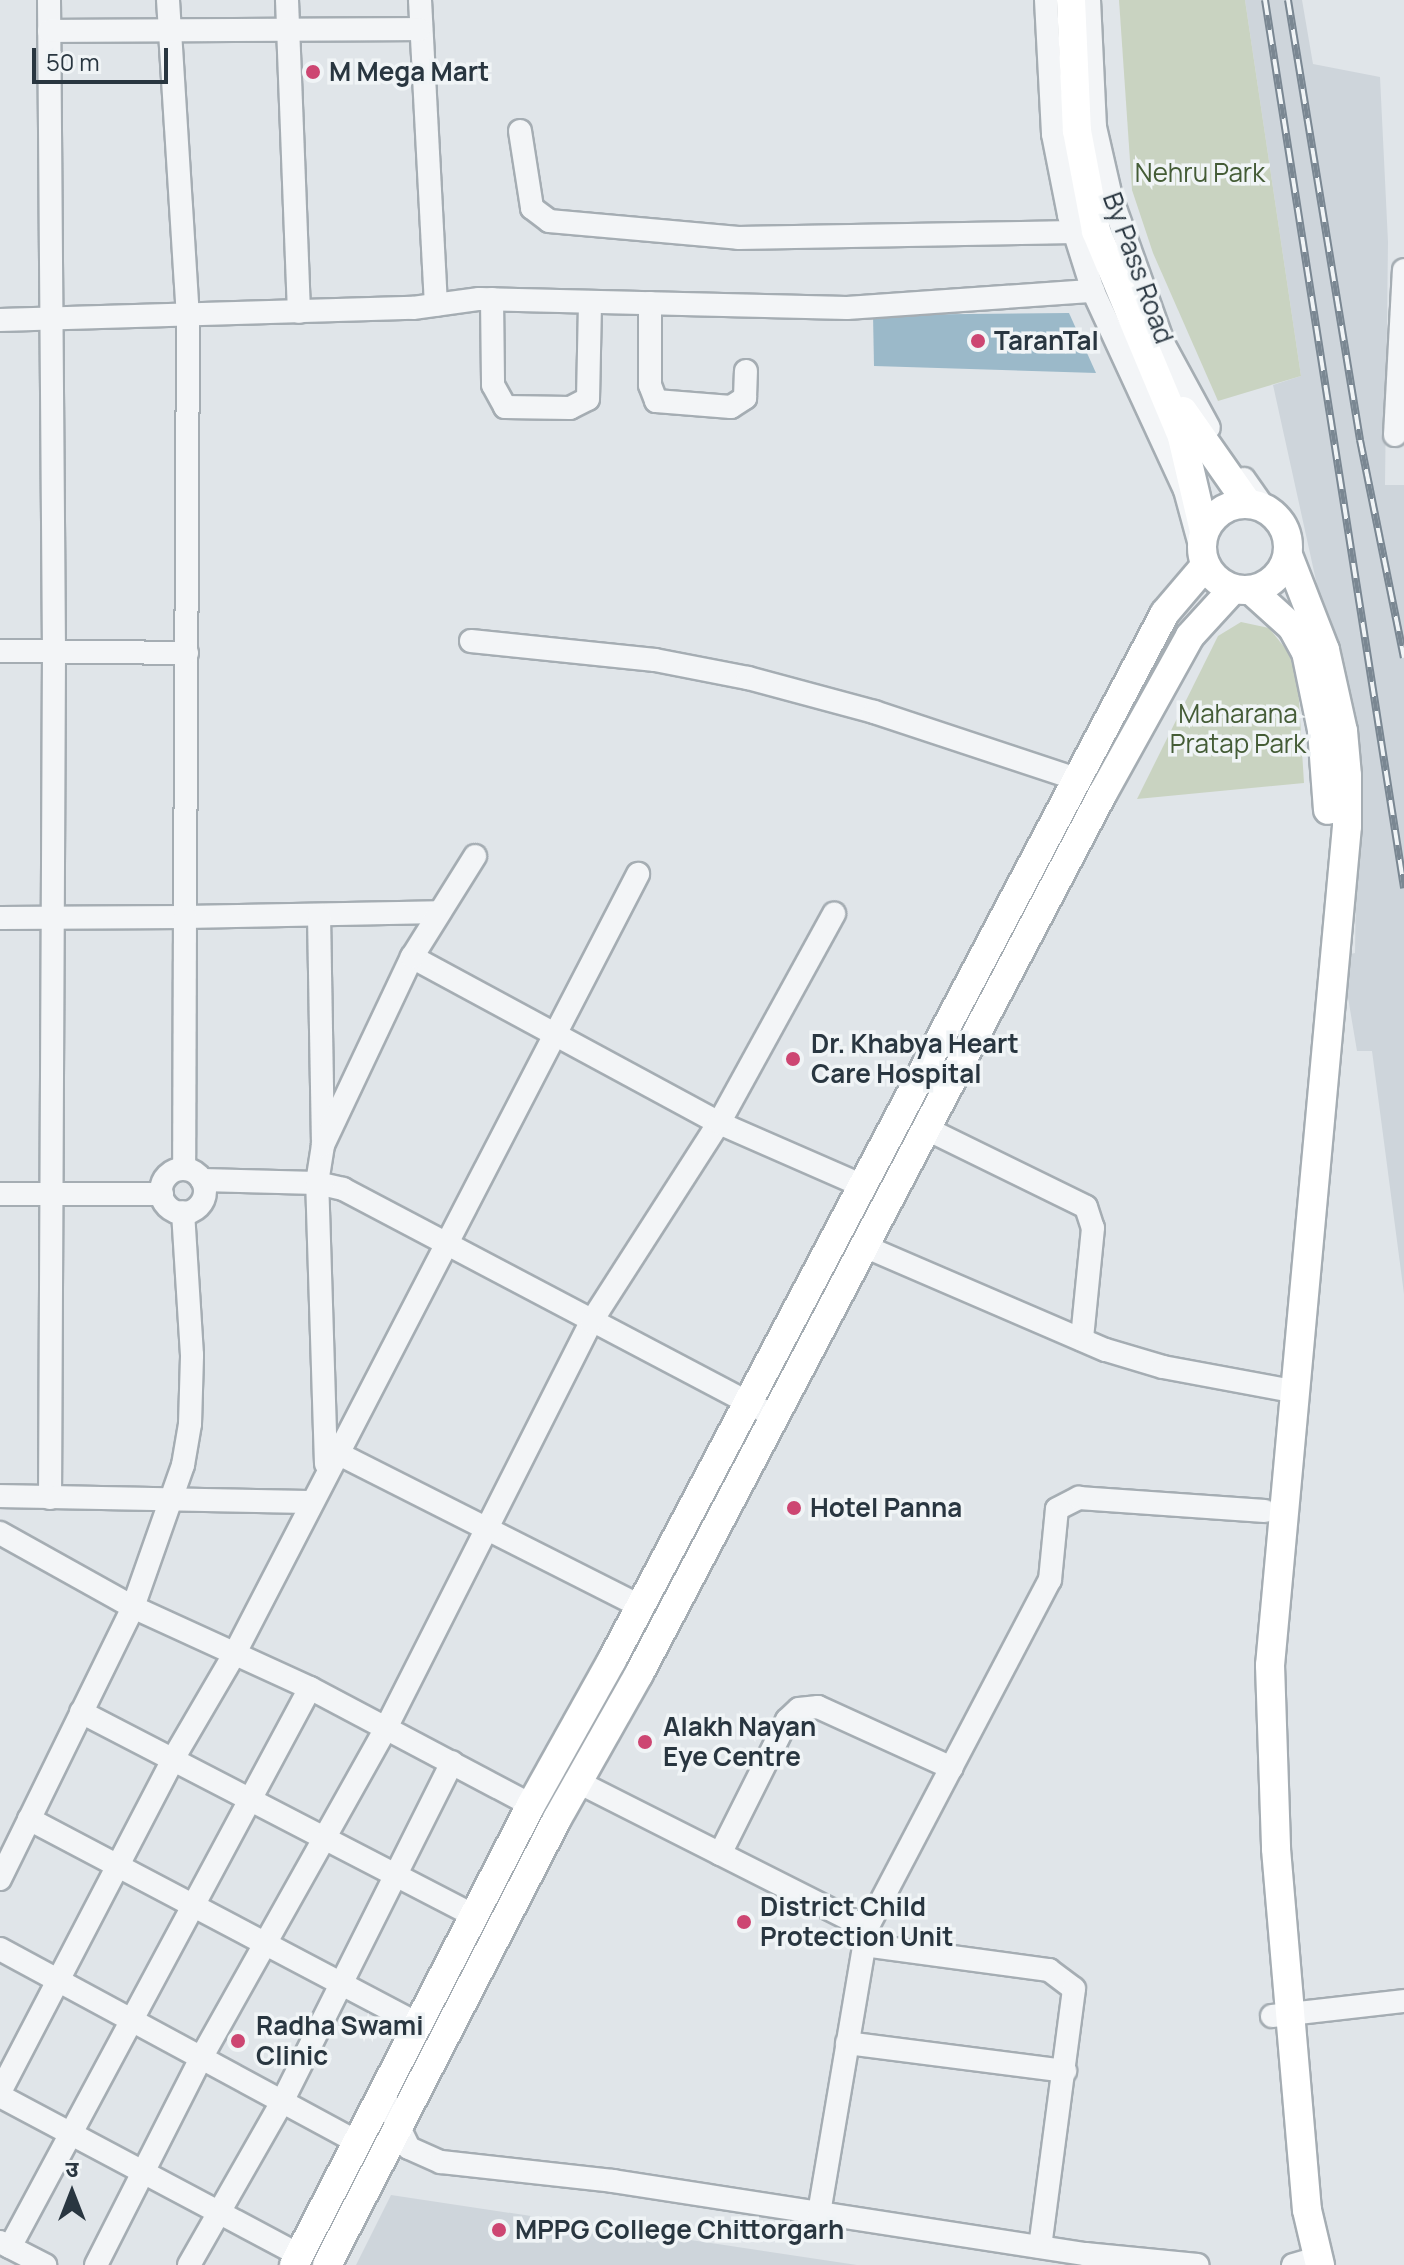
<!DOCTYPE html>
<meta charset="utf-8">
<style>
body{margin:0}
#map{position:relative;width:1404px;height:2265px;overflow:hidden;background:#e0e5e9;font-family:Manrope,"Noto Sans Devanagari",sans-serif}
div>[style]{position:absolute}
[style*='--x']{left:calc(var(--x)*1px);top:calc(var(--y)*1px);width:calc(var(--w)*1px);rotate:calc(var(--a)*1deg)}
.built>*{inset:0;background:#ced5db}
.green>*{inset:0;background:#c9d3c1}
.water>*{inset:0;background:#9bb9c9}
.roads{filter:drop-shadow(2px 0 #a5adb3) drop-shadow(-2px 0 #a5adb3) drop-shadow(0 2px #a5adb3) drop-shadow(0 -2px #a5adb3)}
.minor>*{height:22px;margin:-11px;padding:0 11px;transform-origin:11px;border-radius:11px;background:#f3f5f7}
.minor>.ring{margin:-11px;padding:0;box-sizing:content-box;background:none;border:22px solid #f3f5f7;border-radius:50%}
.major>*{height:28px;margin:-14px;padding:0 14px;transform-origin:14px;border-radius:14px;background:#fff}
.major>.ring{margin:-14px;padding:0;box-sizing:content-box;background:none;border:28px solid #fff;border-radius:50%}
.rail>*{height:8px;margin-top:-4px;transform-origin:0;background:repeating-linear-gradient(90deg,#f0f4f6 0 15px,#7a8792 0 30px);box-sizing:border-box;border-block:2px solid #7a8792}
.dots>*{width:22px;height:22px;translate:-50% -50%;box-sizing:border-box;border:4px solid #f0f4f6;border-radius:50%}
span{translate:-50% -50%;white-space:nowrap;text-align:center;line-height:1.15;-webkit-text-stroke:7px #f0f4f6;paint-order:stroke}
.poi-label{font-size:26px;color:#293640;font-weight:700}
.left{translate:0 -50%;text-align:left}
.park-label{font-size:26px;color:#445c36}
.street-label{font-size:26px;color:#293640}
.north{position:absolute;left:32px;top:2153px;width:80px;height:80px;-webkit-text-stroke:6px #f0f4f6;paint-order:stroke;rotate:0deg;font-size:22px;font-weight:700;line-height:32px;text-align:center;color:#293640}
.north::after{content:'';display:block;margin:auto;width:28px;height:36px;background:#293640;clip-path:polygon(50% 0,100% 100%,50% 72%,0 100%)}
.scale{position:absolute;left:32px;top:48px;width:136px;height:36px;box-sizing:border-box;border:4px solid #293640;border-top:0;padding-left:10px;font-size:24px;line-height:28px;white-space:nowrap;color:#293640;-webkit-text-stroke:6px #f0f4f6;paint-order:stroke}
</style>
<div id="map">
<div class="built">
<i style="clip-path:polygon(1245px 0,1302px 0,1313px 64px,1380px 77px,1388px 242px,1385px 485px,1404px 485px,1404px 1294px,1372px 1051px,1357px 1051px,1341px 956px,1355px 953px,1357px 818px,1326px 626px,1273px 385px,1301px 376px)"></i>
<i style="clip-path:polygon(391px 2195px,857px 2265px,356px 2265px)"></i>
</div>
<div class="green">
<i style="clip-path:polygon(1119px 0,1245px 0,1301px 376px,1218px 401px,1153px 253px,1132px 190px)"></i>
<i style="clip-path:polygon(1241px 622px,1269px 628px,1289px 653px,1298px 685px,1304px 783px,1137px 799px,1218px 636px)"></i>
</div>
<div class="water">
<i style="clip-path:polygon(1069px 313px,1096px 373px,874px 366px,873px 315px)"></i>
</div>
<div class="roads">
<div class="minor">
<i style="--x:49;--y:0;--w:652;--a:89.56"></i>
<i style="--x:54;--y:652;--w:846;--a:90.27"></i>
<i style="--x:168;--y:0;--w:318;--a:86.4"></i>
<i style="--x:188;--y:317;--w:600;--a:90.29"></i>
<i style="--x:185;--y:917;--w:254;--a:-1.1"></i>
<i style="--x:287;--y:0;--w:312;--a:87.8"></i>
<i style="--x:420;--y:0;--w:305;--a:87"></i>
<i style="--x:1046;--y:0;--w:134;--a:87"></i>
<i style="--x:1053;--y:134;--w:83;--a:78.8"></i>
<i style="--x:1069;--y:215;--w:80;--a:72.5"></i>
<i style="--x:1093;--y:291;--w:219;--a:65.2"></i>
<i style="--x:1185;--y:490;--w:61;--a:74.8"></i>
<i style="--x:1089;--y:0;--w:127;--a:87.3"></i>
<i style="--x:1095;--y:127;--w:72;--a:77.1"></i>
<i style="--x:1111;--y:197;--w:157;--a:70.3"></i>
<i style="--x:1164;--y:345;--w:94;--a:61.5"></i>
<i style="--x:49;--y:31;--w:370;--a:-0.3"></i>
<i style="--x:520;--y:131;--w:78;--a:81.1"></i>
<i style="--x:532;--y:208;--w:21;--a:37"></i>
<i style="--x:549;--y:221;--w:190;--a:5.1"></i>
<i style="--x:738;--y:238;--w:337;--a:-1"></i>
<i style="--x:492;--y:299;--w:86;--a:89.3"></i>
<i style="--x:493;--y:385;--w:25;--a:61"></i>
<i style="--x:505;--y:407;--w:65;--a:0.9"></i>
<i style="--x:570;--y:408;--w:20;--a:-27"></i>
<i style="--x:588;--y:399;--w:97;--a:-88.8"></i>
<i style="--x:650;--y:303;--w:82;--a:90"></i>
<i style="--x:650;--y:385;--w:17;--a:69"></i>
<i style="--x:656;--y:401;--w:75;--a:4.6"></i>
<i style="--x:731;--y:407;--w:17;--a:-33"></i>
<i style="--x:745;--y:398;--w:27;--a:-88"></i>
<i style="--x:0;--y:320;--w:413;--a:-1.7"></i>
<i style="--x:413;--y:308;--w:67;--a:-7.8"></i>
<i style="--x:479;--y:299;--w:368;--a:1.4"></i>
<i style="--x:847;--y:308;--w:247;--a:-4"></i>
<i style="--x:1395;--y:435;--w:165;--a:-86.9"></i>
<i style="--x:1244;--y:479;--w:37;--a:55"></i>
<i style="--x:471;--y:641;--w:185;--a:5.9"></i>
<i style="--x:655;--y:660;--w:95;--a:11"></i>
<i style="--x:748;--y:678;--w:131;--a:15.1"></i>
<i style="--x:874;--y:712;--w:213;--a:18.3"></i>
<i style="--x:0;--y:651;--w:187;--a:0.6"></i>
<i style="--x:319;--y:915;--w:225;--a:89"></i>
<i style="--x:0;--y:918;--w:185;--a:-0.3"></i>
<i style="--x:185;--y:917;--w:252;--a:90.2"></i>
<i style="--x:412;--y:957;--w:349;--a:28.4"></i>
<i style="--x:719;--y:1123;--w:155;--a:23.6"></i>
<i style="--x:925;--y:1128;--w:179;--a:26.1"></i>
<i style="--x:1086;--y:1207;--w:22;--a:72"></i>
<i style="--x:1093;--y:1228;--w:112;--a:95.7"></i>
<i class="ring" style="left:161px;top:1169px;width:22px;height:22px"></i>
<i style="--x:202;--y:1180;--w:115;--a:1.5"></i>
<i style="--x:317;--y:1183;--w:27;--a:13"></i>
<i style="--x:343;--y:1189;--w:484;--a:27.8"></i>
<i style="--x:0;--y:1194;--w:162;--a:0"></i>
<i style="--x:864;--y:1246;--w:263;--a:23.3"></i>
<i style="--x:1106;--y:1350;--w:59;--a:16.6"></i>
<i style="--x:1163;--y:1367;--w:132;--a:10.5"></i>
<i style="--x:335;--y:1452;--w:339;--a:26.8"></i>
<i style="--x:326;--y:1464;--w:281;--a:-91.8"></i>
<i style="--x:317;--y:1183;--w:38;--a:-81"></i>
<i style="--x:323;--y:1145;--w:208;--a:-64.7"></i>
<i style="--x:412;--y:957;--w:119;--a:-58"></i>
<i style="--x:0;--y:1496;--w:310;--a:1.1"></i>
<i style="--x:0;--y:1533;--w:152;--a:29.1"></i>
<i style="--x:133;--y:1607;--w:195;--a:24.6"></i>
<i style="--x:310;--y:1688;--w:250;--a:27.9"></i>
<i style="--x:81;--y:1712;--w:444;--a:27.4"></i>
<i style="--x:578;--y:1782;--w:324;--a:26.8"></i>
<i style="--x:29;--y:1819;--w:440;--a:27.8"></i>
<i style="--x:720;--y:1854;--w:150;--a:-63.4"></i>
<i style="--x:787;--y:1720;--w:16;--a:-43"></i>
<i style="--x:799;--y:1709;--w:19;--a:-6"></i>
<i style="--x:818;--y:1707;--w:147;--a:24.5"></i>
<i style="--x:0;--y:1879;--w:303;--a:-63.9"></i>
<i style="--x:133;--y:1607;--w:151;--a:-70.6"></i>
<i style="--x:183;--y:1465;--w:42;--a:-80.3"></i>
<i style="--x:190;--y:1424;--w:69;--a:-88.3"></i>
<i style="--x:192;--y:1355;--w:143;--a:-93.6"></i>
<i style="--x:864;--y:1945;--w:187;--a:7.7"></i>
<i style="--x:1049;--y:1970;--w:31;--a:37"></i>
<i style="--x:1074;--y:1989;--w:260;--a:97.5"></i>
<i style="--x:0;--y:1949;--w:404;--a:28.4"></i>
<i style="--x:1272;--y:2016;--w:133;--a:-6.5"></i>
<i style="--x:847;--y:2043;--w:220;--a:7.3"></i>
<i style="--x:0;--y:2092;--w:375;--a:-62.5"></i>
<i style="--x:173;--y:1759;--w:125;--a:-59.7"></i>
<i style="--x:236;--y:1651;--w:875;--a:-62.64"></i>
<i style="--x:382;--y:2092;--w:62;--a:64.3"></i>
<i style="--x:409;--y:2148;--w:35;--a:24"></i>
<i style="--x:441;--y:2162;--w:173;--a:6.3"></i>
<i style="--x:613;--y:2181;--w:478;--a:8.8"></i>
<i style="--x:1085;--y:2254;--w:113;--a:5.6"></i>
<i style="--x:0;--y:2096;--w:339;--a:28"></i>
<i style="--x:819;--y:2213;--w:289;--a:-80.4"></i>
<i style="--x:867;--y:1928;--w:393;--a:-62.3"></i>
<i style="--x:1050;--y:1580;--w:71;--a:-84.4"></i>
<i style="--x:1057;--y:1509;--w:25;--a:-27"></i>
<i style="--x:1079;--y:1498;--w:186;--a:4"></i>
<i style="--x:0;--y:2242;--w:51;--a:27.1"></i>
<i style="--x:10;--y:2247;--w:634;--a:-61.78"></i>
<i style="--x:96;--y:2265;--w:232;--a:-63.1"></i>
<i style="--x:201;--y:2058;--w:381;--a:-60.7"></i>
<i style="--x:387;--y:1726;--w:453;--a:-63.2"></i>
<i style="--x:591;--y:1322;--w:237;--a:-57.3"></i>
<i style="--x:719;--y:1123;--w:239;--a:-61.2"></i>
<i style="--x:189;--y:2265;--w:188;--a:-60.3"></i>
<i style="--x:282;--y:2102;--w:380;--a:-63.4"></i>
<i style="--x:1293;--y:2265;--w:26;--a:-16"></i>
</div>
<div class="major">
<i style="--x:1071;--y:0;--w:131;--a:87.4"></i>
<i style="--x:1077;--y:131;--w:102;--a:79.2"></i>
<i style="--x:1096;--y:231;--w:223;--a:67.3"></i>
<i style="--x:1182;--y:437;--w:97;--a:76.8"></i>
<i style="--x:1183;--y:411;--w:113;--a:55"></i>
<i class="ring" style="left:1202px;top:504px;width:58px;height:58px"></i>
<i style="--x:1288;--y:555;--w:102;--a:68.7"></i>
<i style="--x:1325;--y:650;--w:83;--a:77.5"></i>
<i style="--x:1343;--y:731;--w:45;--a:84.9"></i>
<i style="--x:1347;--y:776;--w:50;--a:90"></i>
<i style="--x:1347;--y:826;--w:843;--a:95.24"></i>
<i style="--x:1270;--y:1665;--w:184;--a:88.1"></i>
<i style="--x:1276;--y:1849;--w:362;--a:85.1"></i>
<i style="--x:1307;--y:2210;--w:57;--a:76.7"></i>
<i style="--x:1251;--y:590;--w:55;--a:42.1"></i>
<i style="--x:1292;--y:627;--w:29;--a:61"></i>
<i style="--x:1306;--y:652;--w:80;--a:78.4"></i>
<i style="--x:1322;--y:730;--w:80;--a:85.7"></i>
<i style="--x:294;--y:2265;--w:517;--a:-62.74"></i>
<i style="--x:531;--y:1805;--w:166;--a:-60.8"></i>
<i style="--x:612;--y:1660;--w:1184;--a:-62.16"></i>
<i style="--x:1165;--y:613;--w:62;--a:-49.6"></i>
<i style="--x:327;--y:2265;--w:502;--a:-62.72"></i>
<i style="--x:557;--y:1819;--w:167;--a:-60.5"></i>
<i style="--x:639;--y:1674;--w:996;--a:-62.23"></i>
<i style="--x:1103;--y:793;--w:179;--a:-61"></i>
<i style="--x:1190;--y:636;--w:64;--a:-47.5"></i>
</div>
</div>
<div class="rail">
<i style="--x:1265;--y:0;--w:899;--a:81.1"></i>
<i style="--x:1288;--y:0;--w:446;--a:80.7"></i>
<i style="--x:1360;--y:440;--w:222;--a:78.6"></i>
</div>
<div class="dots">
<i style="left:313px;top:72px;background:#cd4672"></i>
<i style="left:978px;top:341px;background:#cd4672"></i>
<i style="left:793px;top:1059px;background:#cd4672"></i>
<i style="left:794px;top:1508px;background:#cd4672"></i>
<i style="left:645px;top:1742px;background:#cd4672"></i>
<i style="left:744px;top:1922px;background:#cd4672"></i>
<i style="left:238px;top:2041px;background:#cd4672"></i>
<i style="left:499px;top:2230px;background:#cd4672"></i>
</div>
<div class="poi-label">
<span class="left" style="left:329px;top:72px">M Mega Mart</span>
<span class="left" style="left:994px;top:341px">TaranTal</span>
<span class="left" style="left:811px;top:1059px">Dr. Khabya Heart<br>Care Hospital</span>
<span class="left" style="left:810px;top:1508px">Hotel Panna</span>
<span class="left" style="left:663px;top:1742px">Alakh Nayan<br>Eye Centre</span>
<span class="left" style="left:760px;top:1922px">District Child<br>Protection Unit</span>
<span class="left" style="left:256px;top:2041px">Radha Swami<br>Clinic</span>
<span class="left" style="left:515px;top:2230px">MPPG College Chittorgarh</span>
</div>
<div class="park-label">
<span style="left:1200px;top:173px">Nehru Park</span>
<span style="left:1238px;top:729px">Maharana<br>Pratap Park</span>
</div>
<div class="street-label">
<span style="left:1138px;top:268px;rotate:70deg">By Pass Road</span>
</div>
<div class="north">उ</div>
<div class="scale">50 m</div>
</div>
